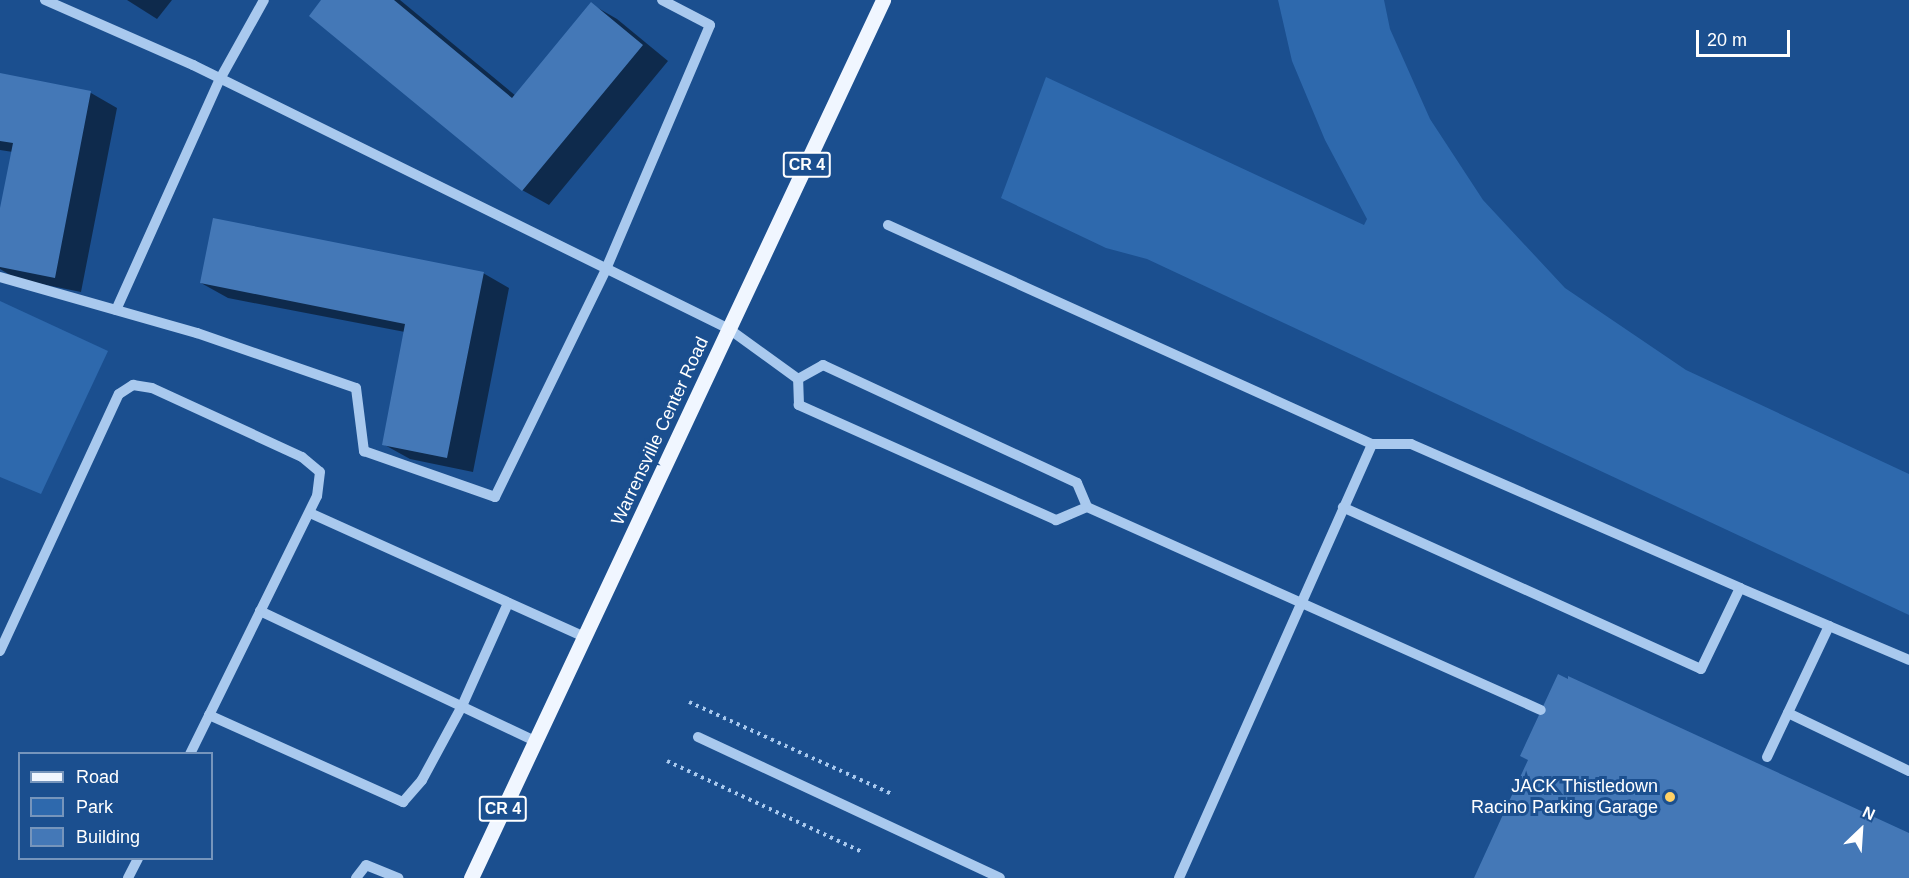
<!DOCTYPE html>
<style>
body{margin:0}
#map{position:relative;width:1909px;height:878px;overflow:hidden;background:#1b4f8f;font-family:Arial,sans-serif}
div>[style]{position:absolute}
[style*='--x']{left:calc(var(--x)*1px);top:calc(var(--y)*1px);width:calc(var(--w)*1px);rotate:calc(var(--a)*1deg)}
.green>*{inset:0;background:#2e69ad}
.shadow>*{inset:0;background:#0007}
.building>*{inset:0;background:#4478b7}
.path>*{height:4px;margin-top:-2px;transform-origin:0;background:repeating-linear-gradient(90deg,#a9c9ee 0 3px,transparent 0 7.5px)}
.minor>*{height:10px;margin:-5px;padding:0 5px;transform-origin:5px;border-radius:5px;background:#a9c9ee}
.major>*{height:15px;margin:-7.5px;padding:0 7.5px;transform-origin:7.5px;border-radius:7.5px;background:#f0f6ff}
.dots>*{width:16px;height:16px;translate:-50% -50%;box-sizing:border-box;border:3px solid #1b4f8f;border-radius:50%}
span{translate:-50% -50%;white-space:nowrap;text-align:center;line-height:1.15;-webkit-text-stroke:6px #1b4f8f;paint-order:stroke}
.shield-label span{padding:2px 4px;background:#1b4f8f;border:2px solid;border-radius:4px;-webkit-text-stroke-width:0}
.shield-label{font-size:16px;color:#fff;font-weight:700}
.street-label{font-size:18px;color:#fff}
.poi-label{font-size:18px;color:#fff}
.right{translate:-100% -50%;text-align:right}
.legend{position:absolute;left:18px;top:752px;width:195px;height:108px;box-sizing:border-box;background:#1b4f8f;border:2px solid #7695bc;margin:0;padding:8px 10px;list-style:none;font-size:18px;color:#fff}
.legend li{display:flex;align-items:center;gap:12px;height:30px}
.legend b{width:30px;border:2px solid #7695bc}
.north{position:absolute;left:1831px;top:800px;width:60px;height:60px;-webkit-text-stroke:4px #1b4f8f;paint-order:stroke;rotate:25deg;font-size:16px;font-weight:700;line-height:24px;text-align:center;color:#fff}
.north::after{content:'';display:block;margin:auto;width:21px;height:27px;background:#fff;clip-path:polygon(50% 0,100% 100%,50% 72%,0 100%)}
.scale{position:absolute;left:1696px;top:30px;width:94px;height:27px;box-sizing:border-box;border:3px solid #fff;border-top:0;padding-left:8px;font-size:18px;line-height:21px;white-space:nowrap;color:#fff;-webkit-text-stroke:4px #1b4f8f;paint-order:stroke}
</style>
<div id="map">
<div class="green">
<i style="clip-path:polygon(1278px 0,1384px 0,1390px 29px,1430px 119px,1483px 200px,1565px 288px,1686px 370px,1909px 474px,1909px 615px,1147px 259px,1106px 248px,1001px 198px,1046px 77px,1364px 225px,1367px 219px,1325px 140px,1292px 61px)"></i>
<i style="clip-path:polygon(0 301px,108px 351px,41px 494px,0 477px)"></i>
</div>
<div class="shadow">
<i style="clip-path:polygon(127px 0,172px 0,157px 19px)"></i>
<i style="clip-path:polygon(323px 0,400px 0,516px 96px,591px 4px,617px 19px,668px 61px,549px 205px,522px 190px)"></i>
<i style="clip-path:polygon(0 75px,91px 93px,117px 108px,81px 292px,17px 279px,0 269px,0 216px,13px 152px,0 150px)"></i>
<i style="clip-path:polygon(483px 273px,509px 288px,473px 472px,410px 459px,383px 444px,405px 332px,228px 298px,201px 283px)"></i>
</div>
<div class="building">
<i style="clip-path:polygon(321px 0,394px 0,512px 98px,591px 2px,643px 45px,522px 191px,309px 16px)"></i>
<i style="clip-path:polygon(0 73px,91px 91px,55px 278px,0 267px,0 208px,13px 143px,0 141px)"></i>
<i style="clip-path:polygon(213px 218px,484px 272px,447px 458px,382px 445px,405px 324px,200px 283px)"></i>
<i style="clip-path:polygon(1558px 674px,1568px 679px,1568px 676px,1909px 833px,1909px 878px,1474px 878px,1528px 760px,1520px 756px)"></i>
</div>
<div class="path">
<i style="--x:689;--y:702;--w:223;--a:24.4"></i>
<i style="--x:667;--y:761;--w:215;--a:25"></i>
</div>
<div class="minor">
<i style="--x:45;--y:0;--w:162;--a:23.7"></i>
<i style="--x:193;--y:65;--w:597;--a:26.22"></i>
<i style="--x:729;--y:329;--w:85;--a:35.9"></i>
<i style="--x:888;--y:225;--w:531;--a:24.35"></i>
<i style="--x:1372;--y:444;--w:39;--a:0"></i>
<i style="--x:1411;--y:444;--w:359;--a:23.6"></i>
<i style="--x:1740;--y:588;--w:90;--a:115.7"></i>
<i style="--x:1701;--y:669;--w:393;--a:-155.7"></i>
<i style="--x:0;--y:277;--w:205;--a:15.9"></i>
<i style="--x:197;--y:333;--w:168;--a:19.1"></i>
<i style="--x:356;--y:388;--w:64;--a:82.8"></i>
<i style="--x:364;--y:451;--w:139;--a:19.3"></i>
<i style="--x:495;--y:497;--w:254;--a:-64"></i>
<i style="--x:606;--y:269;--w:265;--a:-66.9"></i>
<i style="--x:710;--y:25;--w:54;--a:-152.5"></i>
<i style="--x:116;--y:310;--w:253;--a:-65.8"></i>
<i style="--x:220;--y:79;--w:90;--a:-60.9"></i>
<i style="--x:823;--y:365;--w:280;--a:24.9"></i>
<i style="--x:1077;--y:483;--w:26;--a:67"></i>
<i style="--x:1087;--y:507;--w:34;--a:157"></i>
<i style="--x:1056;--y:520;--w:282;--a:-155.9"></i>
<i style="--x:799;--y:405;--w:26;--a:-92"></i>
<i style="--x:798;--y:379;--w:29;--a:-29"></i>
<i style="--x:1087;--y:507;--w:497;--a:24.1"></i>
<i style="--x:310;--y:513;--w:301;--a:24.3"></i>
<i style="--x:1740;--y:588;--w:97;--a:23.1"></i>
<i style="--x:1829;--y:626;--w:145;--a:115.3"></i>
<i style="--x:260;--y:611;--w:304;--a:25.3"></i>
<i style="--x:1829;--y:626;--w:87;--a:23"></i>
<i style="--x:0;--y:651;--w:283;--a:-65.2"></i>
<i style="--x:119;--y:394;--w:17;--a:-33"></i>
<i style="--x:133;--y:385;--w:19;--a:9"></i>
<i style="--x:152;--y:388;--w:165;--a:24.7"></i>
<i style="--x:302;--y:457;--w:23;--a:40"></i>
<i style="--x:320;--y:472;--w:24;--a:97"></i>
<i style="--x:317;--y:496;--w:288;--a:116.2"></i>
<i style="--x:1788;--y:713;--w:134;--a:25.6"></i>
<i style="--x:209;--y:715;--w:213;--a:24.2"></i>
<i style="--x:403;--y:802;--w:29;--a:-49"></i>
<i style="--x:422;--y:780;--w:84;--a:-61.6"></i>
<i style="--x:462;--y:706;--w:113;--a:-65.9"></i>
<i style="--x:698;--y:737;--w:333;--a:25"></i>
<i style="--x:128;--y:878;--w:22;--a:-63"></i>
<i style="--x:356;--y:878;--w:16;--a:-52"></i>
<i style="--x:366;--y:865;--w:35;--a:22"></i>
<i style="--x:1179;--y:878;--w:475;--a:-66"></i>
</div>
<div class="major">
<i style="--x:471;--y:878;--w:970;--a:-64.86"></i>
</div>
<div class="dots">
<i style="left:1670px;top:797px;background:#ffd166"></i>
</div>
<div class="shield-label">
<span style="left:807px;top:165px">CR 4</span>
<span style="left:503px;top:809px">CR 4</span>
</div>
<div class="street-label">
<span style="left:660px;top:431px;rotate:-65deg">Warrensville Center Road</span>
</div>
<div class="poi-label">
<span class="right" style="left:1658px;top:797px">JACK Thistledown<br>Racino Parking Garage</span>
</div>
<ul class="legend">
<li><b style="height:8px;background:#f0f6ff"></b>Road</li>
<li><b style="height:16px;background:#2e69ad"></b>Park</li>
<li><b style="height:16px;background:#4478b7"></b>Building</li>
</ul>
<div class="north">N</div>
<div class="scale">20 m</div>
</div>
